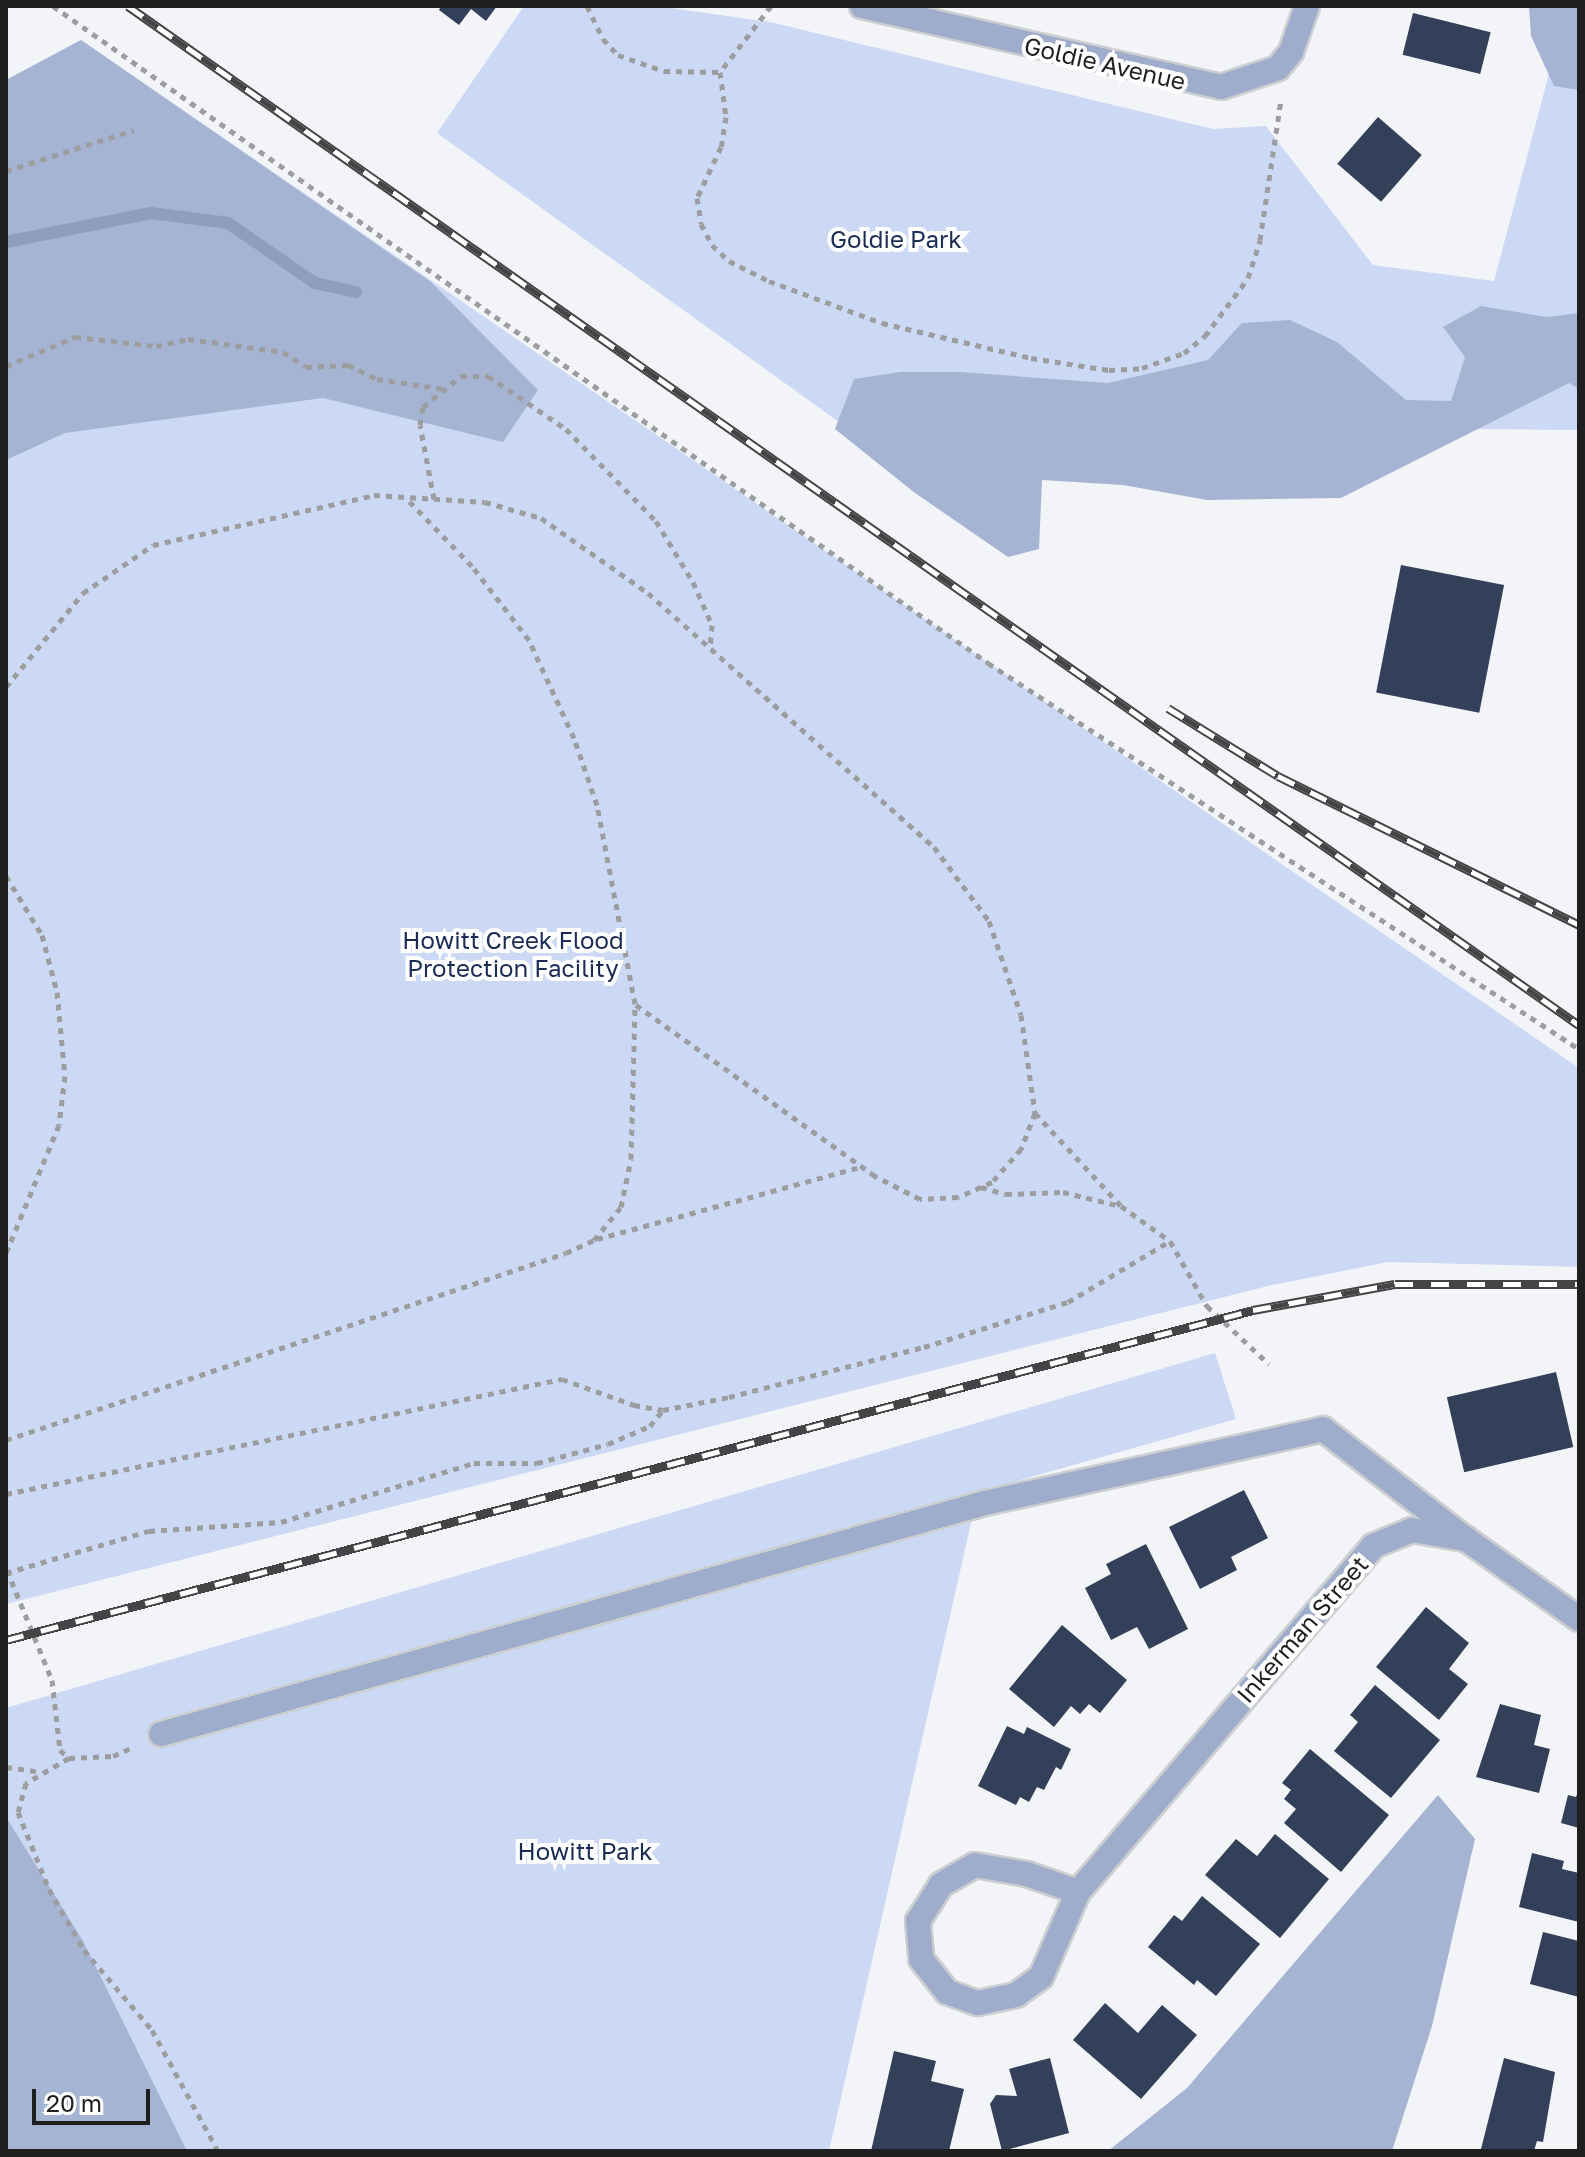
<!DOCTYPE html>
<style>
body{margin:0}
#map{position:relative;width:1585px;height:2157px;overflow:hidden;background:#f3f4f7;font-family:"Golos Text",sans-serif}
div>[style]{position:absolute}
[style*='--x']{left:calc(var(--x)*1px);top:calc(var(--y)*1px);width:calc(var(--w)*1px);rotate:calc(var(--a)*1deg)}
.green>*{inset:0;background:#ccd9f5}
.forest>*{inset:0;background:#a5b4d3}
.stream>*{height:12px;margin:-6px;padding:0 6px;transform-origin:6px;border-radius:6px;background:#909ebd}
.building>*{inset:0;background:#33405a;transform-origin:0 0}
.path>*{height:5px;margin-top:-2.5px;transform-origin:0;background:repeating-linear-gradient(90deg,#9c9d9f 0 6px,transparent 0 12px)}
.roads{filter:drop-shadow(2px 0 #cdced0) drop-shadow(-2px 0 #cdced0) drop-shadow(0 2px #cdced0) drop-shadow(0 -2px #cdced0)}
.service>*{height:24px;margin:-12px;padding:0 12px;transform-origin:12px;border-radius:12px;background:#9eadcc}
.minor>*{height:24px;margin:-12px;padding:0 12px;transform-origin:12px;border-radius:12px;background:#9eadcc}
.rail>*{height:9px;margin-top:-4.5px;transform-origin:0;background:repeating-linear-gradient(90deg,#fff 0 18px,#434445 0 36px);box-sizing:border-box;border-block:2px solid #434445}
span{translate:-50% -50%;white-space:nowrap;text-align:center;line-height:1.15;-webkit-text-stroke:8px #fff;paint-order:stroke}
.street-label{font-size:24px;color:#1f1f20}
.park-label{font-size:24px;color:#1a2b54}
.frame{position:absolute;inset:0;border:8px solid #1f1f20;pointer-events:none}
.scale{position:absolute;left:32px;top:2089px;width:118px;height:36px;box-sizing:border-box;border:4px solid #1f1f20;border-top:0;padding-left:10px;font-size:24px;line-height:28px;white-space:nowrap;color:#1f1f20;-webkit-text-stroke:6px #fff;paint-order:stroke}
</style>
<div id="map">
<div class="green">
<i style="clip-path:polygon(524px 6px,657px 6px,770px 22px,1213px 129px,1266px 126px,1373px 265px,1494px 281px,1551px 66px,1579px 6px,1579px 430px,839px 422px,437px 133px)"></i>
<i style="clip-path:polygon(81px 40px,1579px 1068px,1579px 1267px,1388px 1262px,1268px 1286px,6px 1604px,6px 80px)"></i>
<i style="clip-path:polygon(1215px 1353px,1236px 1419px,978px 1492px,829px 2151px,99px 2151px,6px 1919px,6px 1708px)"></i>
</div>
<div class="forest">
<i style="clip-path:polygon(1529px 6px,1579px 6px,1579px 90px,1554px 86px,1531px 36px)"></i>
<i style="clip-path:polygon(81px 40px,431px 282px,538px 390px,503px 442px,323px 398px,65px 433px,6px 460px,6px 80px)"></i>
<i style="clip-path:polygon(1481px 306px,1547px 317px,1579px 313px,1579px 389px,1569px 383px,1341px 498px,1207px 500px,1123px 485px,1042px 480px,1039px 549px,1008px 557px,915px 493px,835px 429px,854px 379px,900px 372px,960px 372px,1108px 383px,1208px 360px,1242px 323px,1290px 320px,1337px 342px,1406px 400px,1451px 401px,1465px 357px,1443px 327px)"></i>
<i style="clip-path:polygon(1438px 1795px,1475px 1839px,1432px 2026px,1392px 2151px,1108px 2151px,1187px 2088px)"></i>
<i style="clip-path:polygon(6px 1817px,83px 1941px,187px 2151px,6px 2151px)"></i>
</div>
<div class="stream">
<i style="--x:6;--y:242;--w:148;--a:-11.3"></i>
<i style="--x:151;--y:213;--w:78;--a:7.4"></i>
<i style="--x:228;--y:223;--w:106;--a:34.6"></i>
<i style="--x:315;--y:283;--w:42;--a:12.4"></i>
</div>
<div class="building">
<i style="clip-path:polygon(441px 6px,497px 6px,486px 21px,471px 9px,459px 25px,439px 10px)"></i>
<i style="left:1413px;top:13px;width:80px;height:43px;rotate:14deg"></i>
<i style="left:1378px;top:117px;width:58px;height:62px;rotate:41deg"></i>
<i style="left:1401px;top:565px;width:105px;height:130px;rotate:11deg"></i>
<i style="left:1556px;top:1372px;width:77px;height:112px;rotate:77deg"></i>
<i style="clip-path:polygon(1244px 1490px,1268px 1538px,1231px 1557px,1237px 1570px,1200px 1589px,1169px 1527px)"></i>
<i style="clip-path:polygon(1146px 1544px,1188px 1629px,1149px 1649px,1137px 1627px,1111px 1640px,1085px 1588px,1111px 1574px,1106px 1564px)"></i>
<i style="clip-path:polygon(1426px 1607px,1469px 1643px,1449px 1669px,1468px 1684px,1439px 1720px,1376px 1667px)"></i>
<i style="clip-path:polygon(1062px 1625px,1127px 1680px,1100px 1713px,1089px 1704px,1080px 1714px,1071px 1706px,1054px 1727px,1009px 1689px)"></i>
<i style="clip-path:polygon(1375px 1685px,1440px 1740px,1391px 1798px,1334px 1751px,1358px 1722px,1350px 1715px)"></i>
<i style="clip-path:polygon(1500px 1704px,1541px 1715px,1534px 1745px,1550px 1749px,1539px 1793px,1476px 1777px)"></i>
<i style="clip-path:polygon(1007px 1726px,1024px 1734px,1027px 1727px,1071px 1749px,1061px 1770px,1056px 1767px,1044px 1790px,1037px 1787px,1029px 1802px,1020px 1797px,1016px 1805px,978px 1786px)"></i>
<i style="clip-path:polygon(1310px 1749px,1389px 1815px,1341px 1872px,1284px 1823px,1296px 1809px,1284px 1799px,1291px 1790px,1282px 1783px)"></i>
<i style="clip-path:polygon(1579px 1789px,1579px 1828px,1561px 1823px,1568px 1795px,1576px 1797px)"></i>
<i style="clip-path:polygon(1275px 1834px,1329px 1879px,1280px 1938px,1205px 1875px,1236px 1839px,1257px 1856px)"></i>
<i style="clip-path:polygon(1532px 1853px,1564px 1861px,1562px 1869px,1579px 1873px,1579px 1922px,1519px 1907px)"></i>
<i style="clip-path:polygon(1202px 1896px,1260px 1944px,1216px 1996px,1197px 1980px,1194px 1985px,1148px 1947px,1174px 1915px,1182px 1921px)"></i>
<i style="clip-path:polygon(1543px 1932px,1579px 1941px,1579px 1997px,1530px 1984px)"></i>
<i style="clip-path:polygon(1105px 2003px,1138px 2033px,1162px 2005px,1197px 2035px,1141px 2099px,1073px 2040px)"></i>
<i style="clip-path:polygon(894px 2051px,936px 2061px,931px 2081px,964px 2089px,949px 2151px,871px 2151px)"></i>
<i style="clip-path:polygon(1050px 2058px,1069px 2133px,1002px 2151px,990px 2104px,996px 2095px,1017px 2096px,1009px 2069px)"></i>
<i style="clip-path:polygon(1504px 2058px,1555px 2072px,1543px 2142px,1537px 2141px,1534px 2151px,1481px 2149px)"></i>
</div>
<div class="path">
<i style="--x:53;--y:6;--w:1143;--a:35.09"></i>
<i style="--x:988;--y:663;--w:706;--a:33.15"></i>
<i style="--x:587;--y:6;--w:37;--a:64"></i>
<i style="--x:603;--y:39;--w:22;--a:47"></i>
<i style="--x:618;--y:55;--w:49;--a:19.2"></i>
<i style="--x:664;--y:71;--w:56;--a:1"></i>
<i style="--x:771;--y:6;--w:83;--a:127.7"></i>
<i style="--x:720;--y:72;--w:45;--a:82.4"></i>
<i style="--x:726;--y:117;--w:30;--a:99"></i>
<i style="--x:721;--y:147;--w:56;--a:115.2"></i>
<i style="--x:697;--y:198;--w:26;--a:81"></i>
<i style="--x:701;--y:224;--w:24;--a:62"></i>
<i style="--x:712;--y:245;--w:23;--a:43"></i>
<i style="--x:729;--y:261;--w:45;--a:26.6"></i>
<i style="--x:769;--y:281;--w:121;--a:20.4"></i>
<i style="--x:882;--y:323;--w:153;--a:13.2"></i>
<i style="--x:1031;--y:358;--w:79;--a:8.7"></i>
<i style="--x:1109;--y:370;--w:33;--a:-3"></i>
<i style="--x:1142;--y:368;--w:45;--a:-19.7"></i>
<i style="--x:1184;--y:353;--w:27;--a:-39"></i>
<i style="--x:1205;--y:336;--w:72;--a:-53.4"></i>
<i style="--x:1248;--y:278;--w:40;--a:-72"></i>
<i style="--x:1260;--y:240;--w:142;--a:-81.5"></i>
<i style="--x:6;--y:171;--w:134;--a:-17.8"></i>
<i style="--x:6;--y:366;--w:75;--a:-22.8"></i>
<i style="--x:75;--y:337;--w:81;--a:6.3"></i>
<i style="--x:156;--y:346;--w:33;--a:-12"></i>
<i style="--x:188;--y:339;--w:96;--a:7.8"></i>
<i style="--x:283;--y:352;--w:27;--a:33"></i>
<i style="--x:306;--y:367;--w:42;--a:-2.7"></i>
<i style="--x:348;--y:365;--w:32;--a:26"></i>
<i style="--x:377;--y:379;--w:68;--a:8.5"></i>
<i style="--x:434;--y:499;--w:75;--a:-100.7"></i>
<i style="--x:420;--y:425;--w:18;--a:-81"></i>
<i style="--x:423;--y:407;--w:49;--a:-39.2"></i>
<i style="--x:461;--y:376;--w:27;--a:0"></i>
<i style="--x:488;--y:376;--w:94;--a:34.2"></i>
<i style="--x:566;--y:429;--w:129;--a:45.6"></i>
<i style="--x:656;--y:521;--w:71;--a:58.8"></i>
<i style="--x:693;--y:582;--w:47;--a:66.2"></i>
<i style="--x:712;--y:625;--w:21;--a:95"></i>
<i style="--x:6;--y:687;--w:122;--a:-50.7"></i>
<i style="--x:83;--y:593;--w:85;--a:-34.4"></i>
<i style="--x:153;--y:545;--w:227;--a:-12.7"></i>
<i style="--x:374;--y:495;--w:111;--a:3.6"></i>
<i style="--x:485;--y:502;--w:58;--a:15.9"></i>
<i style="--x:541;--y:518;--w:131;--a:35"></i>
<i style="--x:648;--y:593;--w:383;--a:41.6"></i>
<i style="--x:934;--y:847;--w:92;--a:53.4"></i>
<i style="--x:989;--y:921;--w:99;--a:71.2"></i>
<i style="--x:1021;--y:1015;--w:99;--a:81.9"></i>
<i style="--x:1035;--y:1113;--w:39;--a:111"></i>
<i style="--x:1021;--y:1149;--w:44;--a:131.3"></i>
<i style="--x:992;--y:1182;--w:37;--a:156"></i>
<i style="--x:958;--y:1197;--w:38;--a:177"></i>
<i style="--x:920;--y:1199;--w:51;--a:-152.9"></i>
<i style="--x:875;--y:1176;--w:295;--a:-144.4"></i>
<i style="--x:6;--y:876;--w:69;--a:58.6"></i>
<i style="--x:42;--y:935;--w:59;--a:75.3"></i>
<i style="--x:57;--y:992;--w:84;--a:84.6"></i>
<i style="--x:65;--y:1076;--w:49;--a:97"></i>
<i style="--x:59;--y:1125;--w:139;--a:112.5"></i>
<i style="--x:1035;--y:1113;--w:127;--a:47.2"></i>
<i style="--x:1121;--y:1206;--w:60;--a:35.5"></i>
<i style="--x:1170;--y:1241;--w:75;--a:60.4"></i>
<i style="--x:1207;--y:1306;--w:85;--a:43.1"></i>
<i style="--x:981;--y:1187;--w:26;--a:16"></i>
<i style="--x:1006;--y:1194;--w:57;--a:-2"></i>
<i style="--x:1063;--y:1192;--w:60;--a:13.6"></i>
<i style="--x:597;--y:1239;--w:274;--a:-15.3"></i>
<i style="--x:6;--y:1440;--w:590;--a:-18.47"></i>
<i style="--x:566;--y:1253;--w:31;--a:-25"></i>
<i style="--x:594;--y:1240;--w:43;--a:-50.7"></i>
<i style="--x:621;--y:1207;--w:49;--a:-78.2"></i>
<i style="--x:631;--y:1159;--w:155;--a:-88.5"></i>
<i style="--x:635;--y:1004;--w:203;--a:-100.8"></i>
<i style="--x:597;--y:805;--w:71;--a:-108.9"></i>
<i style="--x:574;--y:738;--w:108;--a:-114.7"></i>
<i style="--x:529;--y:640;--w:93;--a:-127.6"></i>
<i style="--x:472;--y:566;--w:91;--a:-134.1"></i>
<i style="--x:6;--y:1494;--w:568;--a:-11.69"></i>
<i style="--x:562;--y:1379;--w:77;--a:19.9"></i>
<i style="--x:634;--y:1405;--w:29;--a:10"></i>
<i style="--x:663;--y:1410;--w:67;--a:-11.1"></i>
<i style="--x:729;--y:1397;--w:201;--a:-14.4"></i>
<i style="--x:924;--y:1347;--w:151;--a:-17.4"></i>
<i style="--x:1068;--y:1302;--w:119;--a:-30.9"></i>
<i style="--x:7;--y:1570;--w:119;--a:67.8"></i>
<i style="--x:52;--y:1680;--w:70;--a:83.5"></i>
<i style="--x:60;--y:1750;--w:12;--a:42"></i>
<i style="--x:69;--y:1758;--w:44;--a:-2.6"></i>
<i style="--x:113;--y:1756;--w:24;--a:-24"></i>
<i style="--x:6;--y:1573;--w:149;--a:-16.4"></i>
<i style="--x:149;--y:1531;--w:132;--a:-3.9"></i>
<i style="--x:281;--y:1522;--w:202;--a:-17"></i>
<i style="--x:474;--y:1463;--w:63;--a:0"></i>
<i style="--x:537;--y:1463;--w:73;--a:-15"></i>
<i style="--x:608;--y:1444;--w:46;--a:-23.2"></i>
<i style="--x:650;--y:1426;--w:21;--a:-51"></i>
<i style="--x:69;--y:1758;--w:50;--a:149.8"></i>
<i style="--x:26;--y:1783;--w:30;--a:105"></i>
<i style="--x:18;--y:1812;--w:83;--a:68.1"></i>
<i style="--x:49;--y:1889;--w:70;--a:60.2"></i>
<i style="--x:84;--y:1950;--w:105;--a:49.6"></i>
<i style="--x:152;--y:2030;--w:138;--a:61.4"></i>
<i style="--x:6;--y:1767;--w:35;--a:8"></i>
</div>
<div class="roads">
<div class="service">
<i style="--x:161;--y:1734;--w:856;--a:-15.66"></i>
<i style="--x:985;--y:1503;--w:346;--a:-12.3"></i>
<i style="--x:1323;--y:1429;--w:180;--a:37.6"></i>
</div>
<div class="minor">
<i style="--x:862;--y:6;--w:368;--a:12.7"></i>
<i style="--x:1221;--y:87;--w:60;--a:-18.4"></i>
<i style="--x:1278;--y:68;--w:21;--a:-51"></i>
<i style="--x:1291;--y:52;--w:49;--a:-70.8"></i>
<i style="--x:1078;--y:1892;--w:54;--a:-160.6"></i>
<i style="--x:1027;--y:1874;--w:53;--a:-170.2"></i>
<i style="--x:975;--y:1865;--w:39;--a:150"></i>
<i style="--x:941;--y:1885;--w:43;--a:122.6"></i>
<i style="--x:918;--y:1921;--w:38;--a:85"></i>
<i style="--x:921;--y:1959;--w:42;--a:51.8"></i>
<i style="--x:947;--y:1992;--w:33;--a:20"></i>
<i style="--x:978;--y:2003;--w:39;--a:-12"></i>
<i style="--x:1016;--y:1995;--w:31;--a:-36"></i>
<i style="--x:1041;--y:1977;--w:93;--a:-66.5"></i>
<i style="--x:1078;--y:1892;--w:455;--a:-49.5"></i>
<i style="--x:1373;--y:1546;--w:42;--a:-22.3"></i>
<i style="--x:1412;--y:1530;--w:55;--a:9.5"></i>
<i style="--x:1466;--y:1539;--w:138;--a:35.3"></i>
</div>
</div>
<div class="rail">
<i style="--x:128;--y:6;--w:1773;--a:35.08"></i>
<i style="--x:1168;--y:708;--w:129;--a:31.7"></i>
<i style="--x:1278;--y:776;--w:336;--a:26.3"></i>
<i style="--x:6;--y:1640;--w:1290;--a:-14.82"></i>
<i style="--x:1253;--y:1310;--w:144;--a:-10.4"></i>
<i style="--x:1395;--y:1284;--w:184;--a:0"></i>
</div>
<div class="street-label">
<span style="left:1105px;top:63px;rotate:13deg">Goldie Avenue</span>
<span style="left:1302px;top:1629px;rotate:-49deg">Inkerman Street</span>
</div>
<div class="park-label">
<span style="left:896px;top:239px">Goldie Park</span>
<span style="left:513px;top:954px">Howitt Creek Flood<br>Protection Facility</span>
<span style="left:585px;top:1851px">Howitt Park</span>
</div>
<div class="frame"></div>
<div class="scale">20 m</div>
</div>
